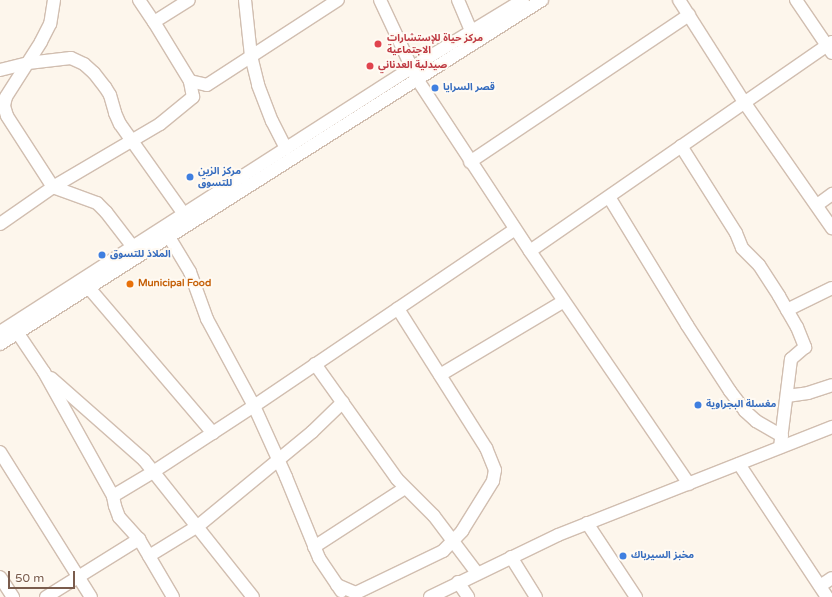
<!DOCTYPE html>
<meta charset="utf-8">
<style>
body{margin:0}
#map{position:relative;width:832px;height:597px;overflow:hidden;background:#fdf6ec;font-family:"Varela Round","Noto Sans Arabic",sans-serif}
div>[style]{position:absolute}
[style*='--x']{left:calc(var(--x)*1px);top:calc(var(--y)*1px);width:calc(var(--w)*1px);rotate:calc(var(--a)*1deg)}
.roads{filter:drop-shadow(1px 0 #d1beb0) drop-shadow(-1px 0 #d1beb0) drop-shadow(0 1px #d1beb0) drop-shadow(0 -1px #d1beb0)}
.minor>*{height:12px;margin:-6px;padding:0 6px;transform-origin:6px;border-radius:6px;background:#fff}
.dots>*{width:11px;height:11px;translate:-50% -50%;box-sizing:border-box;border:2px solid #fffaf3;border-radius:50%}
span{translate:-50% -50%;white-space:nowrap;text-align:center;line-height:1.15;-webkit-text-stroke:4px #fffaf3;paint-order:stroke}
.health-label{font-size:10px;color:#be3a42;font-weight:700}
.left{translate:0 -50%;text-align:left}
.shop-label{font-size:10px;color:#366cbe;font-weight:700}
.food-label{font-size:10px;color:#c56008;font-weight:700}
.scale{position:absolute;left:8px;top:571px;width:67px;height:18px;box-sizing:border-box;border:2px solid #7a5c4d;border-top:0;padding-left:5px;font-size:12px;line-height:14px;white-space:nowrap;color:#7a5c4d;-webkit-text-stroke:3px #fffaf3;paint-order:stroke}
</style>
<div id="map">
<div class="roads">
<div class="minor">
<i style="--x:54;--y:0;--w:24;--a:99"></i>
<i style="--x:50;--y:24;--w:20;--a:117"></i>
<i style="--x:41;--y:42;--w:65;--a:122.5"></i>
<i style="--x:6;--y:97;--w:9;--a:103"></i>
<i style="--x:4;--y:106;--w:10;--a:73"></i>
<i style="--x:7;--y:116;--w:85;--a:57.1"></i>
<i style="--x:53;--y:187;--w:47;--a:20"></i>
<i style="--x:97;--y:203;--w:13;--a:45"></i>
<i style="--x:106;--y:212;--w:44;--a:52.4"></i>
<i style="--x:139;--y:0;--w:27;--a:56"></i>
<i style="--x:245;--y:0;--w:56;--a:83.9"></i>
<i style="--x:251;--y:56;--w:30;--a:76"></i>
<i style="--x:258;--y:85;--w:39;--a:69"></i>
<i style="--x:272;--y:121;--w:31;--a:63"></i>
<i style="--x:380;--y:0;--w:87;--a:64.9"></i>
<i style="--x:417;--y:79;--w:206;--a:56.7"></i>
<i style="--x:530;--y:251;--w:282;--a:55.7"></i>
<i style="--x:458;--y:0;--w:34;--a:67"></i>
<i style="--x:679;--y:0;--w:121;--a:57.5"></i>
<i style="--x:744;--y:102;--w:154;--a:55.1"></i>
<i style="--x:796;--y:0;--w:64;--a:55.8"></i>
<i style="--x:0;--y:70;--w:29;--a:-14"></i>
<i style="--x:28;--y:63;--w:43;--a:-6.6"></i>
<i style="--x:71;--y:58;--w:14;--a:25"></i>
<i style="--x:84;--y:64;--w:13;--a:42"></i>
<i style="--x:94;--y:73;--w:18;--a:52"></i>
<i style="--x:105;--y:87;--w:9;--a:58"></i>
<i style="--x:110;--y:95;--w:19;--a:74"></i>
<i style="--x:115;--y:113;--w:12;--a:66"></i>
<i style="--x:120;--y:124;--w:110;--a:54.6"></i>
<i style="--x:190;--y:81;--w:17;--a:13"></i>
<i style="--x:207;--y:85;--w:156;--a:-33"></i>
<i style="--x:681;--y:146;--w:103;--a:57.7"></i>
<i style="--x:736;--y:233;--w:16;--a:68"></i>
<i style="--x:742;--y:248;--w:24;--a:45"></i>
<i style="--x:759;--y:265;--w:37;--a:57"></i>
<i style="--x:779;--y:296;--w:36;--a:60"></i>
<i style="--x:797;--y:327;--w:22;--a:68"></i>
<i style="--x:805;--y:347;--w:18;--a:139"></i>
<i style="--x:791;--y:359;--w:89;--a:97.1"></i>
<i style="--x:470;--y:162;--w:264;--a:-33.9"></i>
<i style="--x:609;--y:197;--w:150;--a:58.6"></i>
<i style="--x:687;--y:325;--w:79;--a:56.9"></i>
<i style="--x:730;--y:391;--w:25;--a:53"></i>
<i style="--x:745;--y:411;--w:15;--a:42"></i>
<i style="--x:756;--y:421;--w:30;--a:30"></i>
<i style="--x:817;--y:205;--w:19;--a:-36"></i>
<i style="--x:0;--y:224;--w:65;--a:-34.9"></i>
<i style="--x:53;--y:187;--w:124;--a:-30.5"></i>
<i style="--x:160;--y:124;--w:43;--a:-39.3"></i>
<i style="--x:193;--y:97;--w:16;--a:-101"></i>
<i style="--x:190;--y:81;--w:69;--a:-121.4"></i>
<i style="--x:154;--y:22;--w:41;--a:-32.2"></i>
<i style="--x:169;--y:237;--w:41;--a:59"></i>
<i style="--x:190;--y:272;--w:50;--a:70.1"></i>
<i style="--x:207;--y:319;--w:99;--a:61.6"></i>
<i style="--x:254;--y:406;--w:78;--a:65.7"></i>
<i style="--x:286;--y:477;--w:87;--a:67.8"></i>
<i style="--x:319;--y:558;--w:40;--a:56"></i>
<i style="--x:530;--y:251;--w:367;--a:-34.7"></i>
<i style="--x:89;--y:288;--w:191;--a:49.5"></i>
<i style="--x:787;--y:310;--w:50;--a:-26.1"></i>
<i style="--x:0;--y:332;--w:488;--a:-32.7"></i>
<i style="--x:411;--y:68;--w:131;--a:-31.3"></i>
<i style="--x:17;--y:332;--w:48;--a:56"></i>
<i style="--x:44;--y:372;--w:142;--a:60.9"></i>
<i style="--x:113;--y:496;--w:10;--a:79"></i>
<i style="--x:115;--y:506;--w:12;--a:70"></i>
<i style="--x:119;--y:517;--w:30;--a:48"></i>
<i style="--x:139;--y:539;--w:67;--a:59.6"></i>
<i style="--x:0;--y:344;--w:642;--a:-32.4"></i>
<i style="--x:315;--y:364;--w:141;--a:54.5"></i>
<i style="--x:397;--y:479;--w:52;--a:45"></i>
<i style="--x:434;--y:516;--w:71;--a:53"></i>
<i style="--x:440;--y:375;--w:144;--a:-30.8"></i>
<i style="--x:51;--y:378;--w:124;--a:41.4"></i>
<i style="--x:144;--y:460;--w:175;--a:51.5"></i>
<i style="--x:787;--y:396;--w:21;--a:-8"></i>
<i style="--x:808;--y:393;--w:25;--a:-18"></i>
<i style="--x:0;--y:452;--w:171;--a:57.9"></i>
<i style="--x:739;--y:464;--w:159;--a:56.5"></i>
<i style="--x:113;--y:496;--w:47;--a:-31"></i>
<i style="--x:153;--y:472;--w:121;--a:-33.2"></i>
<i style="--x:254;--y:406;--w:315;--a:-34.1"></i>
<i style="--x:587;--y:523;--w:89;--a:56.5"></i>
<i style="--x:314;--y:547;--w:108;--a:-33"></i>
<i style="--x:149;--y:556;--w:57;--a:-31.5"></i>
<i style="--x:198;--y:526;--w:148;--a:-39.5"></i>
<i style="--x:312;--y:432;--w:43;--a:-44.1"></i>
<i style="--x:511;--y:557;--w:47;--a:58"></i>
<i style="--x:0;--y:577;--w:24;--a:57"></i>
<i style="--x:458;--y:582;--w:18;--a:56"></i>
<i style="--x:337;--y:585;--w:21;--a:23"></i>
<i style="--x:356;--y:593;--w:97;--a:-25.8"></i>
<i style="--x:443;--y:551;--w:28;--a:-46"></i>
<i style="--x:462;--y:531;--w:59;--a:-58.2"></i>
<i style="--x:493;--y:481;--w:11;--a:-80"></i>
<i style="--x:495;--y:470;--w:24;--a:-112"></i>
<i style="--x:486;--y:448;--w:165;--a:-122.3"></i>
<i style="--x:820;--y:586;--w:14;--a:-34"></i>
<i style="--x:46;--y:597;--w:110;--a:-31.9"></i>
<i style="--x:430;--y:597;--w:142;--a:-25.8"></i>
<i style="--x:558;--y:535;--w:295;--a:-21.5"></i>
</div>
</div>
<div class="dots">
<i style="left:378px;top:44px;background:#e0444e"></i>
<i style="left:370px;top:66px;background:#e0444e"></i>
<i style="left:435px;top:88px;background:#3f7fe0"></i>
<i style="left:190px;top:177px;background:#3f7fe0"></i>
<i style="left:102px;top:255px;background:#3f7fe0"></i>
<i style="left:130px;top:284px;background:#e8710a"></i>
<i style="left:698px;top:405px;background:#3f7fe0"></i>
<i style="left:623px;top:556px;background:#3f7fe0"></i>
</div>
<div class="health-label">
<span class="left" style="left:387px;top:44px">مركز حياة للإستشارات<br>الاجتماعية</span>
<span class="left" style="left:378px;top:66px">صيدلية العدناني</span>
</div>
<div class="shop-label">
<span class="left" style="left:443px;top:88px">قصر السرايا</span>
<span class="left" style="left:198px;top:177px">مركز الزين<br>للتسوق</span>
<span class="left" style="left:110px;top:255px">الملاذ للتسوق</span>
<span class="left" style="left:706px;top:405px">مغسلة البجراوية</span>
<span class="left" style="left:631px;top:556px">مخبز السيرباك</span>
</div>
<div class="food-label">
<span class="left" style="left:138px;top:284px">Municipal Food</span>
</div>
<div class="scale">50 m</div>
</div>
